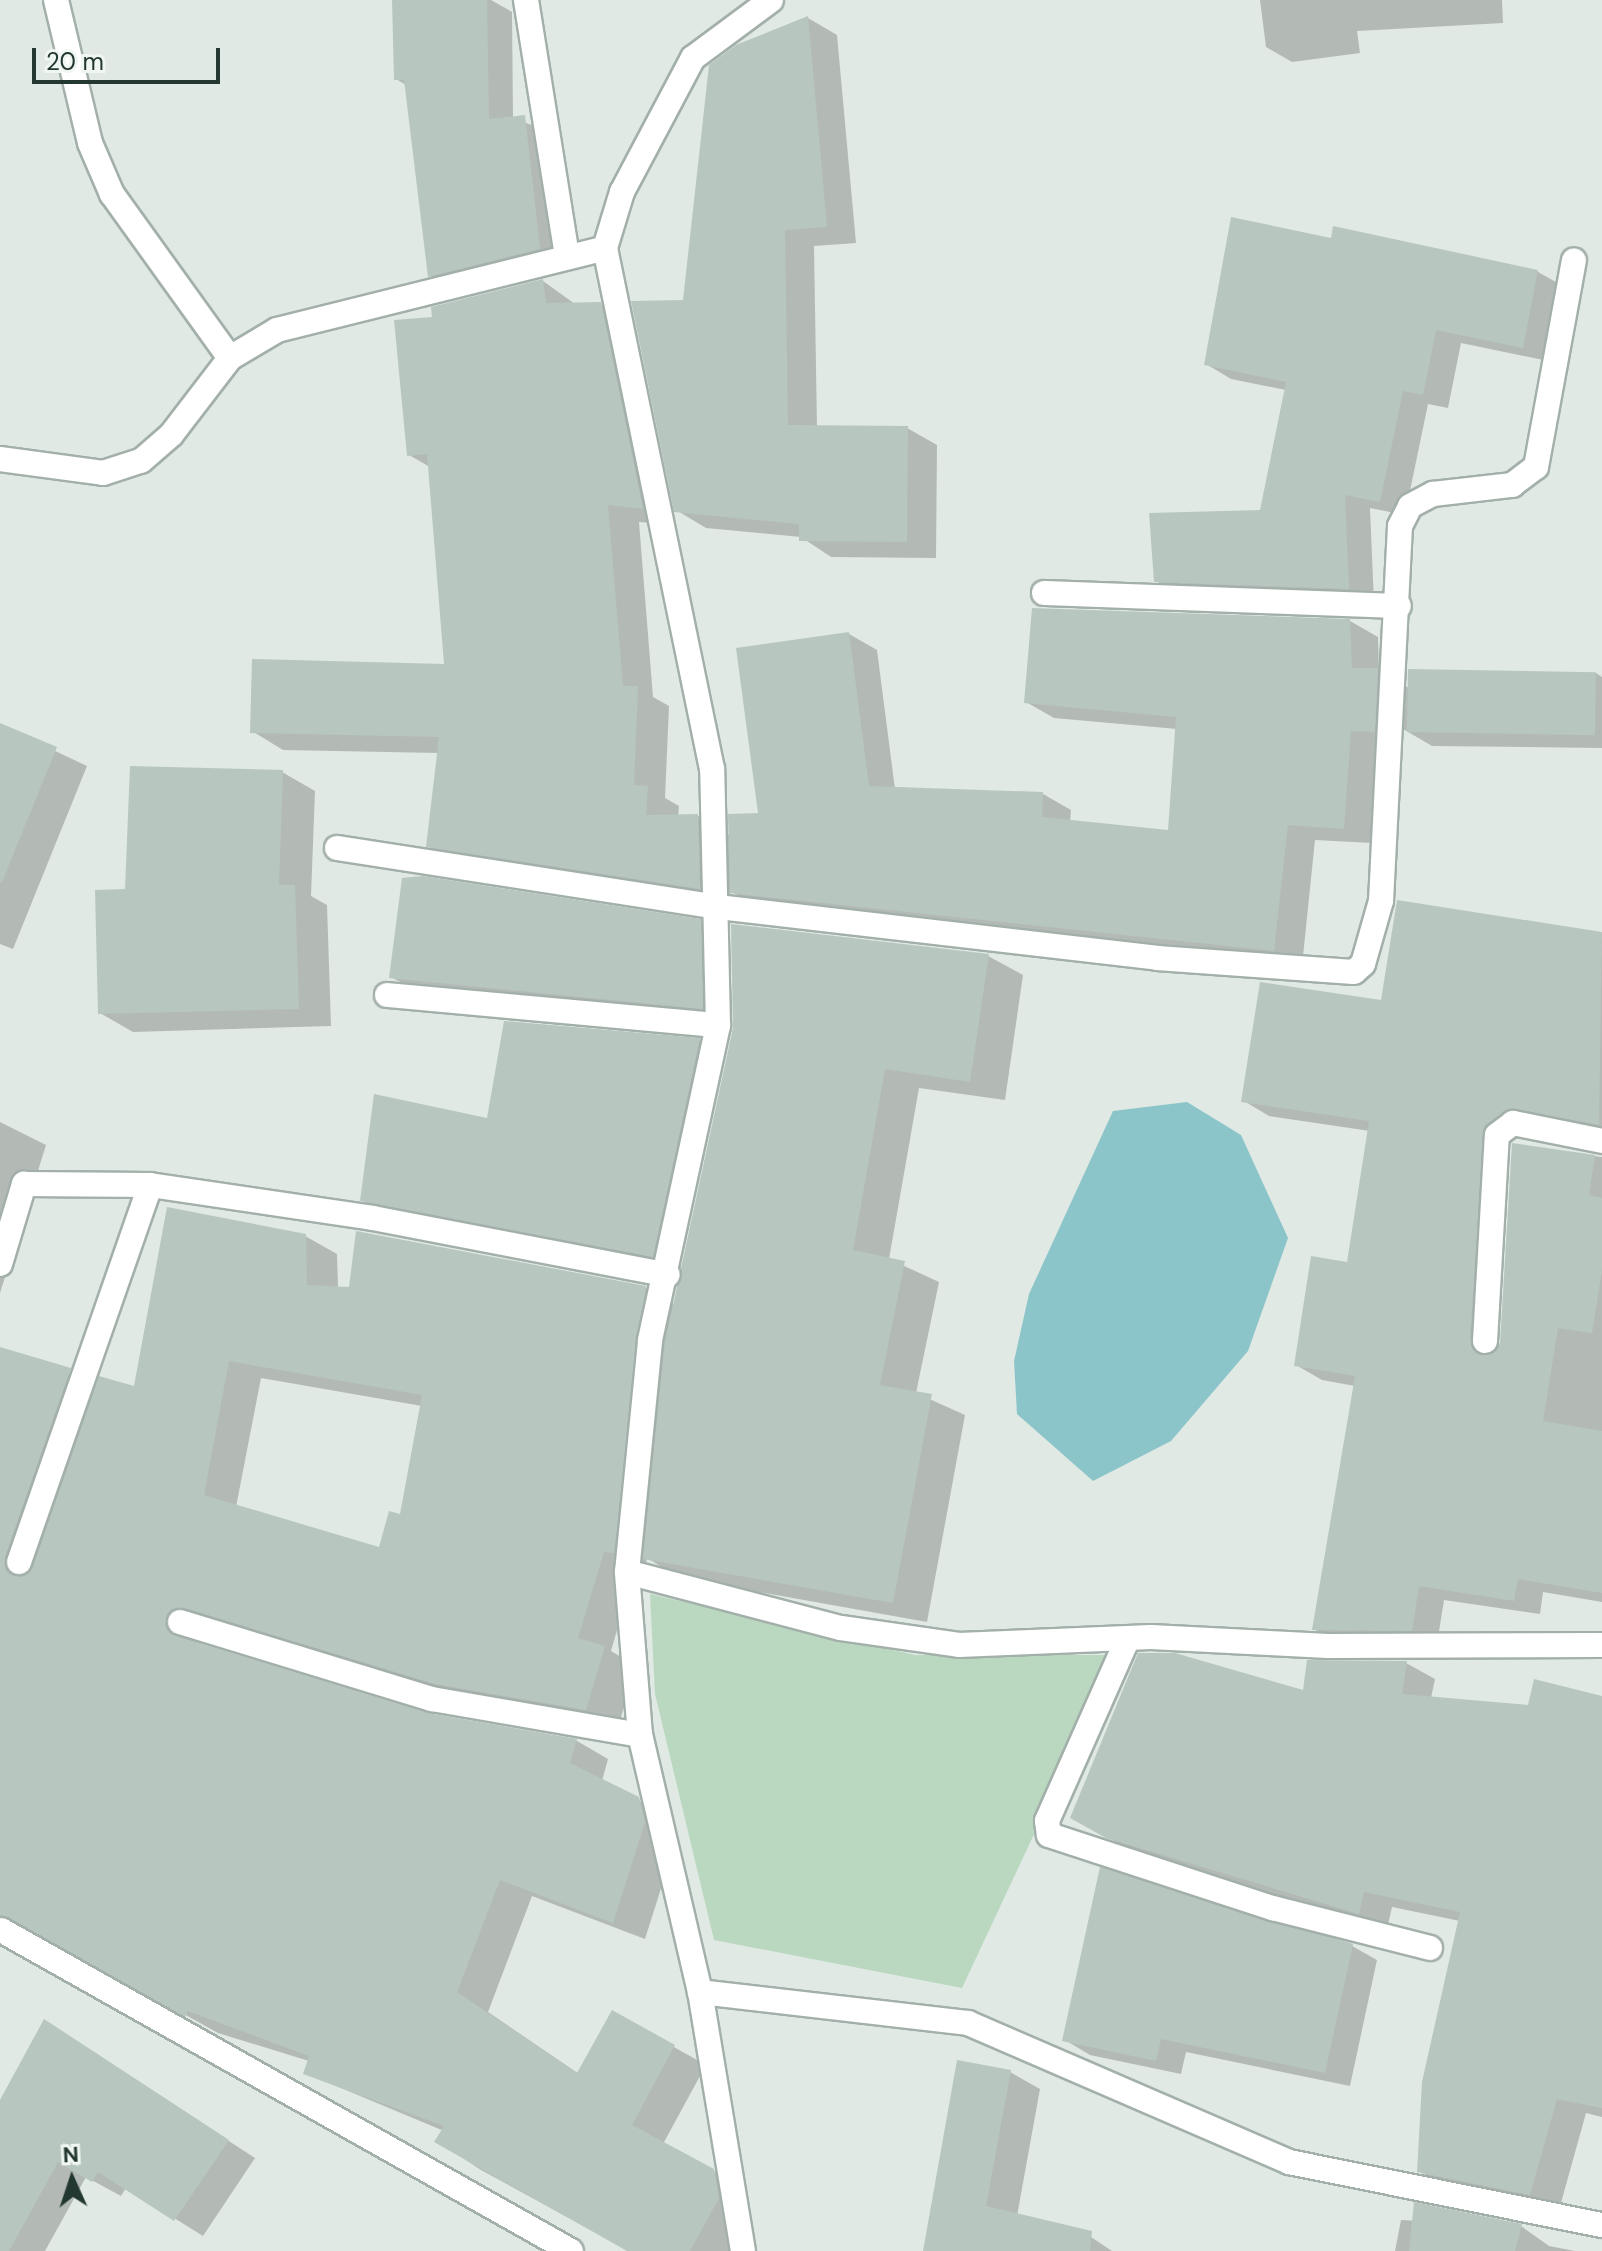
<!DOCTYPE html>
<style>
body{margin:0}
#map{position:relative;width:1602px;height:2251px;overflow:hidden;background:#e0e9e4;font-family:"DM Sans",sans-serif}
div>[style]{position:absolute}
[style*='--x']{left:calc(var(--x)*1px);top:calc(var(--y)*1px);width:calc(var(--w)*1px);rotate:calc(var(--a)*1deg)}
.green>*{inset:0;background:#bad8c0}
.water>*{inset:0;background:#8cc5c9}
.shadow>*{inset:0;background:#0003}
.building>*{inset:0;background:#b8c6c0;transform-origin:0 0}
.roads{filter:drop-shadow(2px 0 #a3b0aa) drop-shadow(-2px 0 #a3b0aa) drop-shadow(0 2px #a3b0aa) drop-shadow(0 -2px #a3b0aa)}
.lane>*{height:24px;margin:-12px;padding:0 12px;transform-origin:12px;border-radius:12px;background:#fff}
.street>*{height:24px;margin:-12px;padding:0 12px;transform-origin:12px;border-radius:12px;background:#fff}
span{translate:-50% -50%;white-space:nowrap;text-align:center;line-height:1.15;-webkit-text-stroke:6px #f0f6f2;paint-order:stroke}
.north{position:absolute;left:32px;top:2139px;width:80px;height:80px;-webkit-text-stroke:6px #f0f6f2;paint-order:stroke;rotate:357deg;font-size:22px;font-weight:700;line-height:32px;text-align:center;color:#223830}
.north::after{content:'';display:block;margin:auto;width:28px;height:36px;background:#223830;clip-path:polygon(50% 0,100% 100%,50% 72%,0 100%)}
.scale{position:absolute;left:32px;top:48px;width:188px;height:36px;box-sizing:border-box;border:4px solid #223830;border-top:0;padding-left:10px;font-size:24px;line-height:28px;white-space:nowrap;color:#223830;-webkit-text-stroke:6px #f0f6f2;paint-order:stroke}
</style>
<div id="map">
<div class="green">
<i style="clip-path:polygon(650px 1594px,915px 1655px,1118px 1655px,962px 1988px,714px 1940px,655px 1694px)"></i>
</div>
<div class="water">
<i style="clip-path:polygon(1187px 1102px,1241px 1135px,1288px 1238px,1248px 1351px,1171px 1441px,1093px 1481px,1017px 1414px,1014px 1361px,1029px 1294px,1113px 1111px)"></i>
</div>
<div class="shadow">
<i style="clip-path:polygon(394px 0,491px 0,512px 12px,513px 118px,550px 132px,565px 263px,455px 290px,430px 276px,406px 85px,396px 79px)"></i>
<i style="clip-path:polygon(1260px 0,1502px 0,1503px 23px,1357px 31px,1360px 53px,1292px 62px,1266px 47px)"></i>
<i style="clip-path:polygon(808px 18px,837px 35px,856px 243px,814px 246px,817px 427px,907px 428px,937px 445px,936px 558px,831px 557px,801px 537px,706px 528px,676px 510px,685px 302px)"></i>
<i style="clip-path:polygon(1332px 240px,1538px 272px,1563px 286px,1548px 361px,1461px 343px,1448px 408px,1428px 404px,1405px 515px,1370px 508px,1374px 603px,1181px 595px,1156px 581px,1261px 512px,1286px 390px,1231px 379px,1206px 364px)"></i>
<i style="clip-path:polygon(543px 281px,575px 304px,600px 304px,632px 322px,674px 525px,639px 522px,653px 697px,669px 706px,665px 798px,679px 806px,678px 817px,698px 816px,731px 836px,760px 815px,849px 634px,877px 650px,895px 789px,1043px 794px,1071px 810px,1070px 822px,1170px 833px,1177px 729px,1054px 718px,1026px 702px,1350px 621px,1378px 637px,1379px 671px,1409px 688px,1596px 673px,1602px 677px,1602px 748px,1432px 746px,1403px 729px,1402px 747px,1378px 746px,1372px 843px,1315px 840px,1302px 966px,760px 908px,730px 891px,731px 906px,460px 864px,428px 846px,439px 753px,283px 750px,252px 731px,447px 666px,430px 467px,409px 455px,435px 319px)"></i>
<i style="clip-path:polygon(0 725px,87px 766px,13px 949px,0 944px)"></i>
<i style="clip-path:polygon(282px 772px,315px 791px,311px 896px,327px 905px,331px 1026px,133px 1032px,100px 1013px,127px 891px)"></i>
<i style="clip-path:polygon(1399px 902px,1602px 934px,1602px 1134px,1542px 1122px,1506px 1144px,1495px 1353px,1502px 1343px,1513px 1145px,1602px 1157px,1602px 1602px,1543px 1592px,1540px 1614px,1444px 1600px,1437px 1644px,1340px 1644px,1314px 1629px,1355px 1386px,1322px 1380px,1296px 1365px,1349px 1264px,1370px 1131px,1269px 1116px,1244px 1101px,1383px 1002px)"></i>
<i style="clip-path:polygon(700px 921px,725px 936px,727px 1022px,417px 991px,391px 977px)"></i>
<i style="clip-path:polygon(evenodd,988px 956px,1023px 975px,1005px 1100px,919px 1088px,889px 1259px,939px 1282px,916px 1393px,965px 1415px,927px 1622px,680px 1578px,647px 1558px,645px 1570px,635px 1568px,611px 1651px,636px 1666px,618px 1727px,469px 1702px,202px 1628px,196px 1645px,427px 1715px,577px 1741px,608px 1759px,602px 1781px,670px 1817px,676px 1841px,645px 1939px,532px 1896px,488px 2012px,579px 2074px,613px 2013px,706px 2065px,663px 2144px,746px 2189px,750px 2216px,731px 2251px,629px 2251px,481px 2170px,437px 2141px,444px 2131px,305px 2073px,309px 2061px,218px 2033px,41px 1934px,23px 1938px,0 1929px,0 1349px,98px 1386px,135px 1389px,305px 1236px,337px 1254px,338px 1288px,646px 1288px,675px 1305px,735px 1028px,988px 956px,261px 1378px,422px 1406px,401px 1517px,380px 1549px,236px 1507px,261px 1378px)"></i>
<i style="clip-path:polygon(699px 1040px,724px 1055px,678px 1270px,387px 1214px,362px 1200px,488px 1120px)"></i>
<i style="clip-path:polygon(0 1122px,46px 1145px,0 1293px)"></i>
<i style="clip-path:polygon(1406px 1663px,1435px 1679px,1431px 1698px,1529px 1708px,1602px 1698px,1602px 2117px,1586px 2113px,1559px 2210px,1447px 2188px,1419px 2171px,1460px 1921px,1392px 1907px,1387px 1929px,1137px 1853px,1101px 1834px,1304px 1693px)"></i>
<i style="clip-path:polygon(1352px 1946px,1377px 1960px,1350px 2086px,1186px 2052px,1181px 2074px,1090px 2055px,1065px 2040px)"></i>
<i style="clip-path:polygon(45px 2022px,255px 2158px,203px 2236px,126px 2188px,121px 2196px,86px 2177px,45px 2251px,0 2251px,0 2104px)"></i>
<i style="clip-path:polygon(1010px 2072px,1040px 2089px,1017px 2216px,1082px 2231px,1112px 2251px,925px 2251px)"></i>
<i style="clip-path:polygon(1401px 2220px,1521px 2226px,1549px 2246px,1575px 2251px,1395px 2251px)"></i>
</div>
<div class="building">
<i style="clip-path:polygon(392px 0,487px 0,489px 119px,525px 115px,540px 249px,428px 277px,404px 80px,394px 80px)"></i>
<i style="clip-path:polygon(808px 16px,827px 227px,785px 230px,788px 425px,908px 426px,907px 542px,799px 541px,799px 524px,674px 512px,631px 301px,683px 300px,709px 65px,736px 45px)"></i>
<i style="clip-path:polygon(1231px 217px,1331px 238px,1333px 226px,1538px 270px,1523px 348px,1436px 330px,1423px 395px,1403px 391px,1380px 502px,1345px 495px,1349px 589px,1154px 582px,1149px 513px,1260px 510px,1286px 382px,1204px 365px)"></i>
<i style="clip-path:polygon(543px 279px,546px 303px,601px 302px,643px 509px,608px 505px,623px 686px,638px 686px,634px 785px,648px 786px,646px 815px,698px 814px,700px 889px,426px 847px,439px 737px,250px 733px,252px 659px,444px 664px,427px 454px,407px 456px,394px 320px,432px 317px,431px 307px)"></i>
<i style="clip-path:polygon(1032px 608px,1350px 619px,1352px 668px,1378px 668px,1375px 732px,1351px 731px,1344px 829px,1288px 825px,1274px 951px,730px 893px,728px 814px,758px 813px,736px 648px,849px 632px,869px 786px,1043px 792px,1042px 817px,1168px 830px,1176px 717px,1024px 703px)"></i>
<i style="left:1408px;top:669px;width:188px;height:63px;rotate:1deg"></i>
<i style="clip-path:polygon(0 723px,57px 747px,2px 882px,0 882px)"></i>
<i style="clip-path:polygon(130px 766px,283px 770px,279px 885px,295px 885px,299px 1009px,98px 1014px,95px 890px,125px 889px)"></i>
<i style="clip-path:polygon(423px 876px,701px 919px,703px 1009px,389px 978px,402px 878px)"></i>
<i style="clip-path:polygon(1397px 900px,1602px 932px,1599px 1125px,1510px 1108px,1484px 1127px,1470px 1340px,1483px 1356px,1500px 1343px,1512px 1143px,1595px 1155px,1589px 1195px,1602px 1198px,1602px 1270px,1592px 1333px,1558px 1328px,1543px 1421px,1602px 1431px,1602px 1593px,1518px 1579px,1514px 1601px,1419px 1586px,1412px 1631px,1312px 1630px,1355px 1376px,1294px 1366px,1311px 1256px,1347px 1262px,1369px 1121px,1241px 1102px,1260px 982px,1381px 1000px)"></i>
<i style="clip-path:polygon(731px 924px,989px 954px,970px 1082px,885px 1069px,853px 1250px,905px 1261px,880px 1385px,932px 1394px,893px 1603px,643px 1559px,665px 1342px,733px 1028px)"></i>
<i style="clip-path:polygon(504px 1021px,700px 1038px,653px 1257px,360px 1201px,374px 1094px,487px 1118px)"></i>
<i style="clip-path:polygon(evenodd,167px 1207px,306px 1234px,307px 1285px,349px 1287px,356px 1231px,646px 1286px,614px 1553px,604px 1552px,578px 1638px,605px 1646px,586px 1710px,435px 1684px,184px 1608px,170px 1611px,165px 1625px,176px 1636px,428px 1713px,577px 1739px,570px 1763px,639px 1797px,645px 1822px,613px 1923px,500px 1880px,457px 1992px,577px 2073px,612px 2010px,675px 2045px,632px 2125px,714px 2169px,719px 2198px,690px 2251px,627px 2251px,434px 2142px,444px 2126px,303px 2074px,309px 2056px,188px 2011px,185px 2017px,0 1915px,0 1347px,71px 1368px,5px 1557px,7px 1571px,21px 1577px,33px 1567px,99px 1376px,134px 1386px,167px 1207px,229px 1361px,422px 1395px,400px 1514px,389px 1511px,379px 1547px,204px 1495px,229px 1361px)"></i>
<i style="clip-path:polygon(1138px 1653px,1175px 1653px,1303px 1690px,1307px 1660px,1407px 1661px,1402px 1694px,1528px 1705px,1534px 1679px,1602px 1696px,1602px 2108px,1557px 2099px,1530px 2195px,1417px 2172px,1422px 2082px,1460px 1912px,1364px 1892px,1359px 1914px,1106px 1838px,1070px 1818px)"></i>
<i style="clip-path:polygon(1100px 1867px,1353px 1944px,1325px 2073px,1161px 2039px,1156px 2061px,1062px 2041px)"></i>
<i style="clip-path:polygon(44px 2019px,229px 2140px,174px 2221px,98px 2172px,92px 2182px,58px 2162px,9px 2251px,0 2251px,0 2100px)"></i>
<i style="clip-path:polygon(957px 2060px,1011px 2070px,986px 2206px,1092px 2231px,1090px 2251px,923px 2251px)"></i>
<i style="clip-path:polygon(1414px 2202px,1522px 2224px,1515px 2251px,1409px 2251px)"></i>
</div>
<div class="roads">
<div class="lane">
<i style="--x:526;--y:0;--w:258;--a:80.9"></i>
<i style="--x:337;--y:848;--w:386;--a:8.8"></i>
<i style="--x:387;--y:995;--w:332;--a:5.2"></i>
</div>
<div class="street">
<i style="--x:56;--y:0;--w:147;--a:76.6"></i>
<i style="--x:90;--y:143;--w:56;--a:66.7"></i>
<i style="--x:112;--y:194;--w:202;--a:54.3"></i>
<i style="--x:0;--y:459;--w:104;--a:7.7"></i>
<i style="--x:103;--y:473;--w:40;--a:-18"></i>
<i style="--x:141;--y:461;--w:40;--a:-41"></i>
<i style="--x:171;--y:435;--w:97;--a:-52.5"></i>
<i style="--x:230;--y:358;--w:55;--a:-30.8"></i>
<i style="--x:277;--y:330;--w:338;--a:-14"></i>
<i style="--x:1044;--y:593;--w:355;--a:2.1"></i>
<i style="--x:718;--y:907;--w:442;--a:6.6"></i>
<i style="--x:1157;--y:958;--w:197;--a:4.1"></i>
<i style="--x:1354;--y:972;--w:12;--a:-42"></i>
<i style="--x:1363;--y:964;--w:66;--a:-74.1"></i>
<i style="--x:1381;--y:901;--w:375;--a:-87.1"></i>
<i style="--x:1400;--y:526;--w:22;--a:-63"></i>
<i style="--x:1410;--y:506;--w:26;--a:-28"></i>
<i style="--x:1433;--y:494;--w:80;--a:-6.5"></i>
<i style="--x:1512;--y:485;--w:30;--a:-37"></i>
<i style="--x:1536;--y:467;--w:210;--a:-79.6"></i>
<i style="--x:0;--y:1264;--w:84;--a:-73.3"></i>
<i style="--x:24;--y:1184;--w:126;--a:0.5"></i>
<i style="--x:150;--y:1185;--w:225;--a:8.4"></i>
<i style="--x:373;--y:1218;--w:300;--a:10.9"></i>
<i style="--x:1485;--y:1341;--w:206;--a:-86.7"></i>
<i style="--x:1497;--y:1135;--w:20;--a:-37"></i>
<i style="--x:1513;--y:1123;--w:91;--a:11.4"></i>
<i style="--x:19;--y:1562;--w:399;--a:-70.8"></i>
<i style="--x:627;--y:1572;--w:221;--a:14.7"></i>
<i style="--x:841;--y:1628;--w:119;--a:8.2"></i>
<i style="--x:959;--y:1645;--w:192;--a:-2.4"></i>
<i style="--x:1151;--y:1637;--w:177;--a:2.9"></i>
<i style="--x:1328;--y:1646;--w:274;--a:-0.2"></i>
<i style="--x:180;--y:1622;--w:264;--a:17"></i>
<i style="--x:432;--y:1699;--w:211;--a:9.8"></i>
<i style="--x:1128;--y:1638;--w:200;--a:113.9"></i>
<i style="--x:1047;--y:1821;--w:14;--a:82"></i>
<i style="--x:1049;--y:1835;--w:236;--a:18.1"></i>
<i style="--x:1273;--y:1908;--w:162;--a:14.3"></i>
<i style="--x:1;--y:1930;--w:654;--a:29.39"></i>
<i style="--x:700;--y:1992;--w:270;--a:6.6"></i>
<i style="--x:968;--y:2023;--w:350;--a:23.4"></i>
<i style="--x:1289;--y:2162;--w:319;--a:11.4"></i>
<i style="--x:743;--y:2251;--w:263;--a:-99.4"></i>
<i style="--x:700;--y:1992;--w:264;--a:-103.1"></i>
<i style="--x:640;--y:1735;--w:164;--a:-94.6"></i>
<i style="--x:627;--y:1572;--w:233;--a:-84.3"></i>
<i style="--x:650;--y:1340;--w:322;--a:-77.8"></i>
<i style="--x:718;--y:1025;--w:256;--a:-91.3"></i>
<i style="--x:712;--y:769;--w:532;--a:-101.61"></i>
<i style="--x:605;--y:248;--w:59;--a:-73.1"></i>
<i style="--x:622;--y:192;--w:152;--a:-62.1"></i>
<i style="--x:693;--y:58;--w:97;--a:-36.6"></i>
</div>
</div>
<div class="north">N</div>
<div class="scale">20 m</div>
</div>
